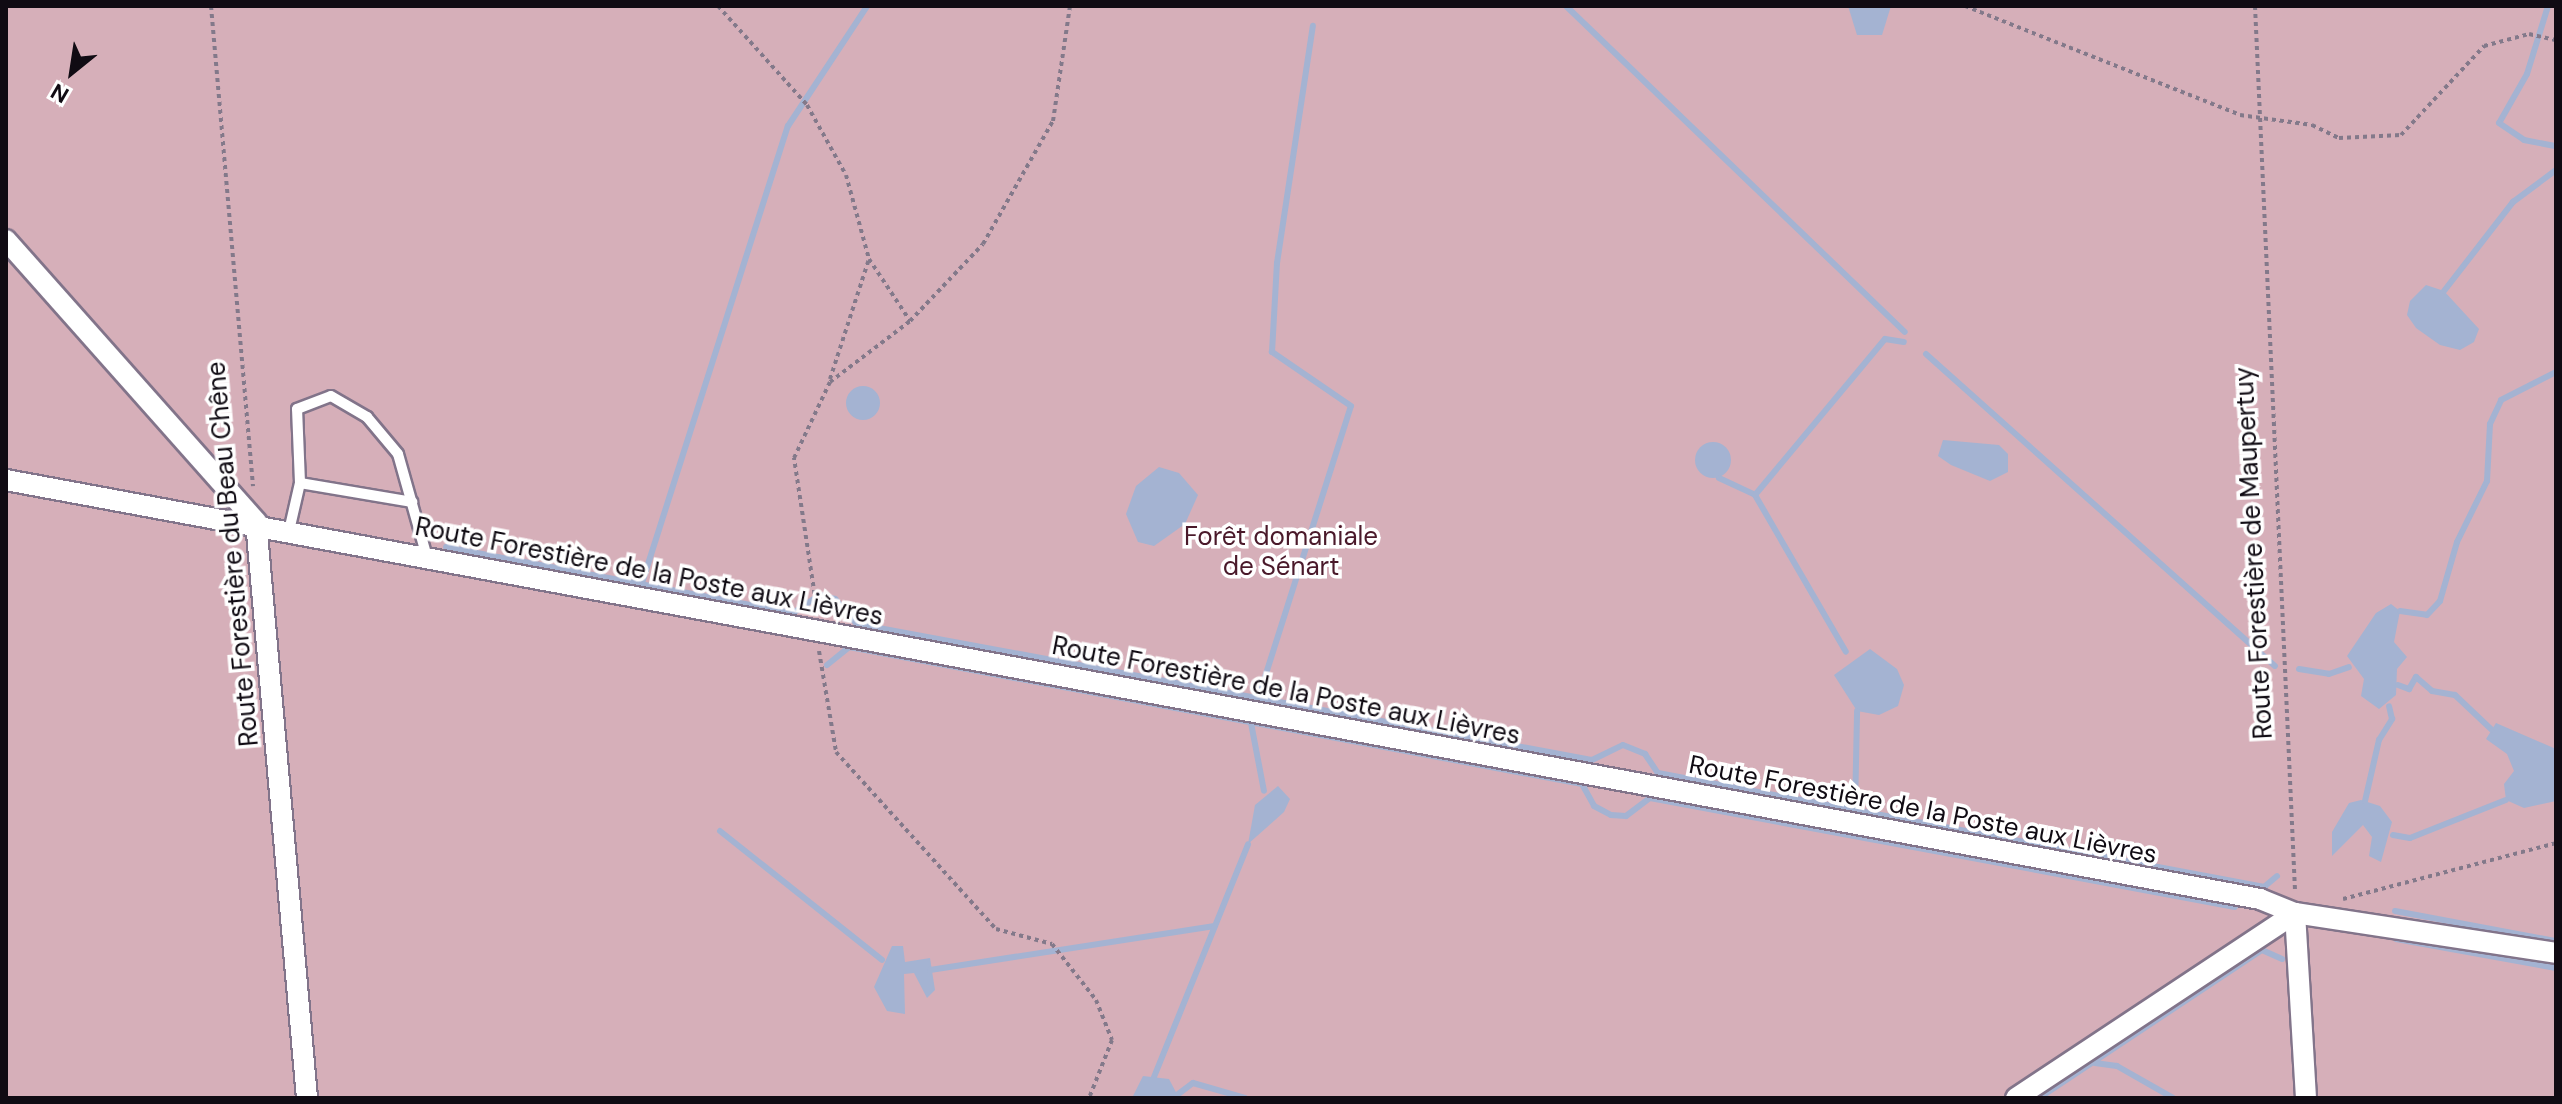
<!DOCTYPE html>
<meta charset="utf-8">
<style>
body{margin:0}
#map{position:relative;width:2562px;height:1104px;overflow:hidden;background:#f4e5fe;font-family:"DM Sans",sans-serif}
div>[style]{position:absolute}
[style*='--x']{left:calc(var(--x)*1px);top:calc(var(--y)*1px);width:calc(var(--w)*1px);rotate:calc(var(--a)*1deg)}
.forest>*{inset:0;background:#d6afb9;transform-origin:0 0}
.water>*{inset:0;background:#a4b3d2}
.round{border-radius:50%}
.stream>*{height:6px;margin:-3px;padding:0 3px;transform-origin:3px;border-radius:3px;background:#a4b3d2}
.path>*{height:4px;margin-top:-2px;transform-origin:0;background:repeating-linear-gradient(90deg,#83798a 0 4px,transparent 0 8px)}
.roads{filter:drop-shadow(2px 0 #82748a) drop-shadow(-2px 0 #82748a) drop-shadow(0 2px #82748a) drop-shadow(0 -2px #82748a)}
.lane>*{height:10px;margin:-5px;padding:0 5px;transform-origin:5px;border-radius:5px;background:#fff}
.street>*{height:20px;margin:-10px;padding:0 10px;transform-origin:10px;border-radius:10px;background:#fff}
span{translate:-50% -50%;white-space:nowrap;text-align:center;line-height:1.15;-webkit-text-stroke:7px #fff;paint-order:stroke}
.park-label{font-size:26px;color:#4a192a}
.street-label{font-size:26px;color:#100b13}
.frame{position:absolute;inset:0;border:8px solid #100b13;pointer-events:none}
.north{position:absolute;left:32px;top:32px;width:80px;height:80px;-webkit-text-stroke:6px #fff;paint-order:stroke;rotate:210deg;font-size:22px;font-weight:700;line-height:32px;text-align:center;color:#100b13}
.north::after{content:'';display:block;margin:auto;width:28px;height:36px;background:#100b13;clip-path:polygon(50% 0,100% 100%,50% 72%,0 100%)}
</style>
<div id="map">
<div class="forest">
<i style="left:6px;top:6px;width:2550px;height:1092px"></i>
</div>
<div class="water">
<i style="clip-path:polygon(1848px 6px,1891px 6px,1882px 35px,1857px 35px)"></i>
<i style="clip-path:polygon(2426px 285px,2444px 291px,2479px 329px,2474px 342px,2460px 350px,2440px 345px,2416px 328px,2407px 315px,2410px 301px)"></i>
<i class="round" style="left:846px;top:386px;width:34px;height:34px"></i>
<i style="clip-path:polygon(1943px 440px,1999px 445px,2008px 454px,2008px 472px,1990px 481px,1951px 465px,1938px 456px)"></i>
<i class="round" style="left:1695px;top:442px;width:36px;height:36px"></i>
<i style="clip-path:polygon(1159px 467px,1179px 473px,1198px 495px,1185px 524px,1154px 546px,1138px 542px,1126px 514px,1136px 486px)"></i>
<i style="clip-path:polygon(2391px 604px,2400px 611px,2394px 642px,2407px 657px,2397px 669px,2396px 695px,2379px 709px,2361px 696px,2364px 679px,2347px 656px,2376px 613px)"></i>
<i style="clip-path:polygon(1870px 649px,1897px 669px,1904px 685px,1898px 706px,1879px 715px,1857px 711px,1834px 675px)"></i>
<i style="clip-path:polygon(2496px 723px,2556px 749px,2556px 801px,2524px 808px,2506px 800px,2504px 784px,2514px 771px,2507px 754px,2486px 739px)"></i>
<i style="clip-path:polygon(1278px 786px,1290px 799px,1284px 812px,1248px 844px,1255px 805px)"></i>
<i style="clip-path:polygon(2361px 800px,2380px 806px,2392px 822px,2381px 862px,2369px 856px,2372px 837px,2363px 825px,2332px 856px,2332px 832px,2349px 803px)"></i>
<i style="clip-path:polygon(892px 946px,903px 946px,905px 962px,930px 958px,935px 990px,927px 998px,914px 973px,904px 974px,905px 1014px,887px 1011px,874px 987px)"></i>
<i style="clip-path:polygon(1143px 1076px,1169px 1079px,1179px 1098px,1132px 1098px)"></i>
</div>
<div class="stream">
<i style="--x:1566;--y:6;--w:470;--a:43.9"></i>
<i style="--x:2548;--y:6;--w:71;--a:107.2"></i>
<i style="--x:2527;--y:74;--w:56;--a:119.7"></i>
<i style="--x:2499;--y:123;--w:30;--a:34"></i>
<i style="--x:2524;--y:140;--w:33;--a:11"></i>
<i style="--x:2444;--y:291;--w:113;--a:-52.2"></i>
<i style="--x:2513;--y:202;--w:54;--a:-36.7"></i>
<i style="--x:1926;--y:354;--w:468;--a:41.8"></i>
<i style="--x:1719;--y:478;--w:40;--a:25"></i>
<i style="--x:1755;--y:495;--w:181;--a:59.9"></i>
<i style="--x:1755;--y:495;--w:203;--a:-50.2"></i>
<i style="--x:1885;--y:339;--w:19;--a:9"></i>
<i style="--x:446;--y:547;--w:353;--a:10.8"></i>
<i style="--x:793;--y:613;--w:32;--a:-34"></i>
<i style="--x:820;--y:595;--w:16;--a:15"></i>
<i style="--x:835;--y:599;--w:33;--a:49"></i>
<i style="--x:857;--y:624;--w:747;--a:10.48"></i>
<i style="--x:1592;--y:760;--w:34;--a:-26"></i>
<i style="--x:1623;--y:745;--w:24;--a:22"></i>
<i style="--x:1645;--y:754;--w:23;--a:56"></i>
<i style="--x:1658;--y:773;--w:617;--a:10.65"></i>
<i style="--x:2264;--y:887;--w:17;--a:-40"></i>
<i style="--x:641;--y:586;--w:483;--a:-72.3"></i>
<i style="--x:788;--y:126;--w:144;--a:-56.6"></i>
<i style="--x:2400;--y:611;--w:27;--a:8"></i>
<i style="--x:2427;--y:615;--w:19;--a:-47"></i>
<i style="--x:2440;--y:601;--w:61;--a:-73.9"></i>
<i style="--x:2457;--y:542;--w:68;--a:-63.8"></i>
<i style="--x:2487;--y:481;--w:57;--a:-87"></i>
<i style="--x:2490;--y:424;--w:26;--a:-65"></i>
<i style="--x:2501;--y:400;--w:62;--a:-27"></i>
<i style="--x:827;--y:665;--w:28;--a:-39"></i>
<i style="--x:849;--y:647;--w:746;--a:10.59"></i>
<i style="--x:1582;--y:784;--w:25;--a:61"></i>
<i style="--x:1594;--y:806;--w:19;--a:28"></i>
<i style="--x:1611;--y:815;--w:15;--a:4"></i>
<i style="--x:1626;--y:816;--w:30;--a:-37"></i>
<i style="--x:1650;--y:798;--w:595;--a:10.55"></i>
<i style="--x:2299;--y:669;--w:30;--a:9"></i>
<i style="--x:2329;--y:674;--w:21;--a:-19"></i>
<i style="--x:2398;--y:685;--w:12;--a:20"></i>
<i style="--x:2409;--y:689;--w:14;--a:-60"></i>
<i style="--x:2416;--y:677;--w:21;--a:41"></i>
<i style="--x:2432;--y:691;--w:23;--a:10"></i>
<i style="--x:2455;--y:695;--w:50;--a:43.4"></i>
<i style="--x:1258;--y:699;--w:307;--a:-72.4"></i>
<i style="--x:1351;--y:406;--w:96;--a:-145.6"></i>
<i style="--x:1272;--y:352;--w:89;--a:-86.8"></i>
<i style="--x:1277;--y:263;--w:240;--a:-81.4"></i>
<i style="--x:1251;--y:723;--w:69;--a:79.2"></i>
<i style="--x:2365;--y:801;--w:63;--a:-77.1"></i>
<i style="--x:2379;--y:740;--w:25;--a:-58"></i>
<i style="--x:2392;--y:719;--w:13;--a:-103"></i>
<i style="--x:1855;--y:810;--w:99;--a:-88.8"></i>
<i style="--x:720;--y:831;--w:207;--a:38.5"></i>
<i style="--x:2393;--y:835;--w:17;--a:10"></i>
<i style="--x:2410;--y:838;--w:103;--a:-21.6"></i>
<i style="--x:2395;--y:911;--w:164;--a:10.6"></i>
<i style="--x:2396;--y:939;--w:163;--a:10.3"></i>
<i style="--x:930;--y:970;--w:288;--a:-8.8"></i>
<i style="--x:2095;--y:1063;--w:22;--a:8"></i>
<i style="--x:2117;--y:1066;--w:64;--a:29.7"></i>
<i style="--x:1154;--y:1077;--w:251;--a:-68"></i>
<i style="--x:1177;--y:1095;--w:20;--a:-37"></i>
<i style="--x:1193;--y:1083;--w:54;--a:16.1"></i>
<i style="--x:2039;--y:1098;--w:268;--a:-33.6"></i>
<i style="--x:2262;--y:950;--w:22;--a:24"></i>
</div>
<div class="path">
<i style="--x:211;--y:6;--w:482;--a:85"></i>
<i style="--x:718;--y:6;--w:133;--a:48"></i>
<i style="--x:807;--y:105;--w:80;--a:60.9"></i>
<i style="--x:846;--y:175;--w:87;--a:74.7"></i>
<i style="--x:869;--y:259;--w:74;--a:56.5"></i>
<i style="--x:910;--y:321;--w:106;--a:-46.5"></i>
<i style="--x:983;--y:244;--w:142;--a:-60.4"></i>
<i style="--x:1053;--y:121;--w:116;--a:-81.6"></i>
<i style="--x:1965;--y:6;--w:296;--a:21.6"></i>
<i style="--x:2240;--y:115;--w:73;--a:7.9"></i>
<i style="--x:2312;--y:125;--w:30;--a:26"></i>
<i style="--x:2339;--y:138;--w:62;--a:-2.8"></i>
<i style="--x:2401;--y:135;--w:122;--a:-47"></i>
<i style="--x:2484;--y:46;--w:47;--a:-14.9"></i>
<i style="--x:2529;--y:34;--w:28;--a:13"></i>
<i style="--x:2255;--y:6;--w:886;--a:87.41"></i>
<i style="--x:830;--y:379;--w:126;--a:-72"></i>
<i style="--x:817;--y:610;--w:154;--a:-98.6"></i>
<i style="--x:794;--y:458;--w:84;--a:-64.7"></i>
<i style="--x:830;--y:382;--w:101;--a:-37.3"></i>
<i style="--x:819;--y:651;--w:102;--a:80.4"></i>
<i style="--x:836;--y:752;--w:239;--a:47.9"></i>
<i style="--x:996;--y:929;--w:58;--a:15"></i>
<i style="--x:1052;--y:944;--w:71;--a:51.8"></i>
<i style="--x:1096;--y:1000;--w:43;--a:68.2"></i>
<i style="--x:1112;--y:1040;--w:62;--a:111.6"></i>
<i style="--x:2343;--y:899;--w:220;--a:-14.7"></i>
</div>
<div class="roads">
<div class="lane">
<i style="--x:300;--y:483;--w:114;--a:9.6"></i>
<i style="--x:289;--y:531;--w:49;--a:-77.1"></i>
<i style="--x:300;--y:483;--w:74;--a:-92.3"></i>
<i style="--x:297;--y:409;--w:36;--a:-21"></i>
<i style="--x:331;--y:396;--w:42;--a:30.3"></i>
<i style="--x:367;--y:417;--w:48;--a:50"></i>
<i style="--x:398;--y:454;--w:107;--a:74.3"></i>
</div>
<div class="street">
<i style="--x:6;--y:240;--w:377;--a:48.4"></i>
<i style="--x:6;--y:480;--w:2293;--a:10.53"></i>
<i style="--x:2260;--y:899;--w:38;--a:22"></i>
<i style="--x:2295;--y:913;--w:264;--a:8.7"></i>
<i style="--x:256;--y:522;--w:578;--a:84.94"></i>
<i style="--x:2295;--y:913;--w:185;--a:86.6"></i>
<i style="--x:2016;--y:1098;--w:335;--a:-33.5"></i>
</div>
</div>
<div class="park-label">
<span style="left:1281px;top:552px">Forêt domaniale<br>de Sénart</span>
</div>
<div class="street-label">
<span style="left:2254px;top:553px;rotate:-93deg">Route Forestière de Maupertuy</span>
<span style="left:233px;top:554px;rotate:-95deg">Route Forestière du Beau Chêne</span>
<span style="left:649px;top:572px;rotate:11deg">Route Forestière de la Poste aux Lièvres</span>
<span style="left:1286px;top:691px;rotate:11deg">Route Forestière de la Poste aux Lièvres</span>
<span style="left:1923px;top:810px;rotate:11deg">Route Forestière de la Poste aux Lièvres</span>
</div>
<div class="frame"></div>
<div class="north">N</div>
</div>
